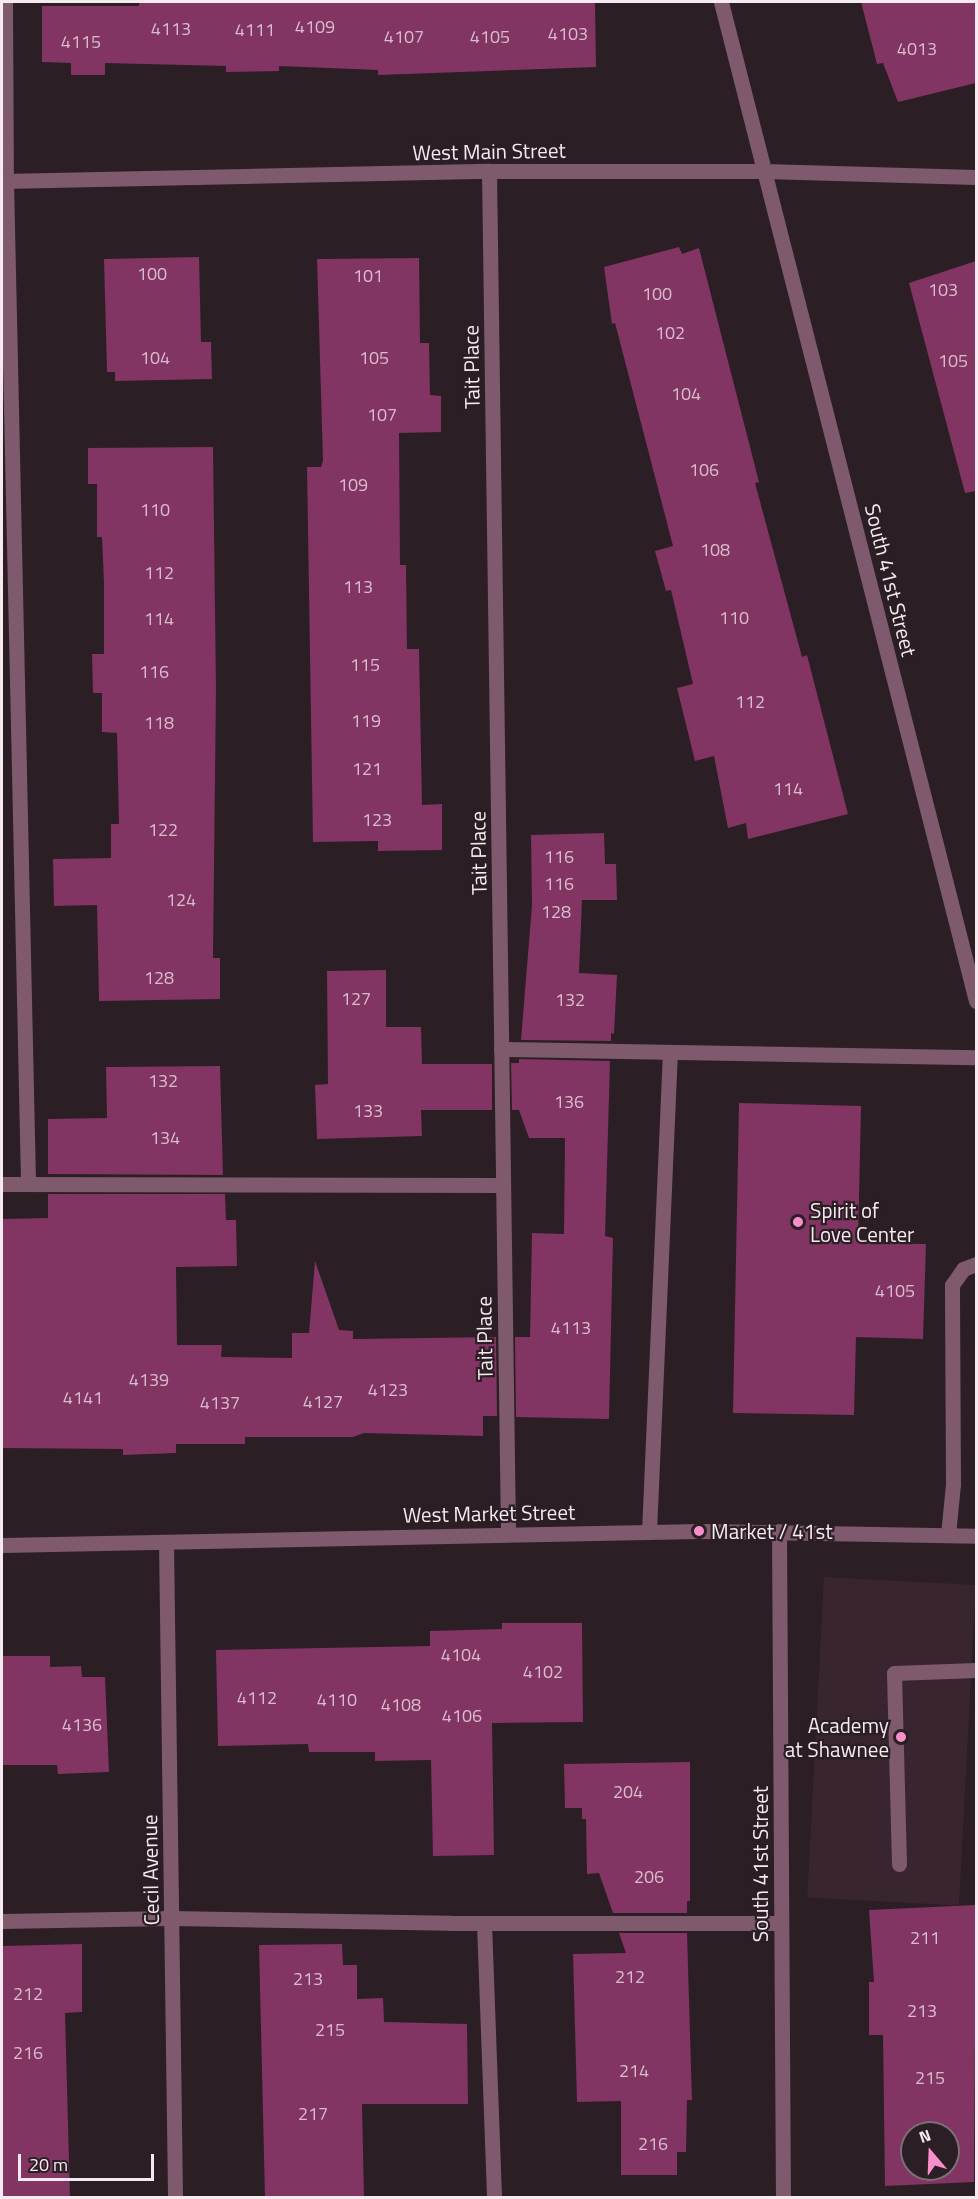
<!DOCTYPE html>
<style>
body{margin:0}
#map{position:relative;width:978px;height:2199px;overflow:hidden;background:#2b1e25;font-family:"Titillium Web",sans-serif}
div>[style]{position:absolute}
[style*='--x']{left:calc(var(--x)*1px);top:calc(var(--y)*1px);width:calc(var(--w)*1px);rotate:calc(var(--a)*1deg)}
.built>*{inset:0;background:#392530;transform-origin:0 0}
.building>*{inset:0;background:#823462}
.service>*{height:15px;margin:-7.5px;padding:0 7.5px;transform-origin:7.5px;border-radius:7.5px;background:#7e5a6c}
.minor>*{height:15px;margin:-7.5px;padding:0 7.5px;transform-origin:7.5px;border-radius:7.5px;background:#7e5a6c}
.tertiary>*{height:15px;margin:-7.5px;padding:0 7.5px;transform-origin:7.5px;border-radius:7.5px;background:#7e5a6c}
.dots>*{width:16px;height:16px;translate:-50% -50%;box-sizing:border-box;border:3px solid #2b1e25;border-radius:50%}
span{translate:-50% -50%;white-space:nowrap;text-align:center;line-height:1.15;-webkit-text-stroke:4.5px #2b1e25;paint-order:stroke}
.number-label{font-size:18px;color:#d8bccc}
.number-label span{-webkit-text-stroke-width:0}
.street-label{font-size:21px;color:#f4eaef}
.poi-label{font-size:21px;color:#f4eaef}
.left{translate:0 -50%;text-align:left}
.right{translate:-100% -50%;text-align:right}
.frame{position:absolute;inset:0;border:3px solid #f4eaef;pointer-events:none}
.north{position:absolute;left:900px;top:2121px;width:60px;height:60px;box-sizing:border-box;background:#2b1e25;border:2px solid #7b7076;border-radius:50%;rotate:341deg;font-size:16px;font-weight:700;line-height:24px;text-align:center;color:#f4eaef}
.north::after{content:'';display:block;margin:auto;width:21px;height:27px;background:#f98fca;clip-path:polygon(50% 0,100% 100%,50% 72%,0 100%)}
.scale{position:absolute;left:18px;top:2154px;width:136px;height:27px;box-sizing:border-box;border:3px solid #f4eaef;border-top:0;padding-left:8px;font-size:18px;line-height:21px;white-space:nowrap;color:#f4eaef;-webkit-text-stroke:4px #2b1e25;paint-order:stroke}
</style>
<div id="map">
<div class="built">
<i style="left:824px;top:1577px;width:152px;height:321px;rotate:3deg"></i>
</div>
<div class="building">
<i style="clip-path:polygon(139px 2px,595px 2px,596px 67px,378px 75px,378px 70px,279px 66px,279px 71px,226px 72px,226px 66px,105px 63px,105px 75px,71px 75px,71px 63px,42px 62px,42px 6px,139px 6px)"></i>
<i style="clip-path:polygon(861px 2px,976px 2px,976px 83px,898px 102px,883px 63px,877px 64px)"></i>
<i style="clip-path:polygon(679px 247px,682px 254px,699px 248px,759px 482px,755px 483px,802px 657px,807px 655px,848px 814px,748px 839px,746px 823px,728px 828px,714px 756px,695px 761px,677px 688px,693px 684px,671px 590px,666px 591px,655px 551px,673px 546px,615px 323px,612px 324px,604px 267px)"></i>
<i style="clip-path:polygon(199px 257px,201px 342px,211px 342px,212px 379px,115px 381px,115px 372px,107px 372px,104px 259px)"></i>
<i style="clip-path:polygon(419px 258px,420px 343px,429px 343px,430px 395px,441px 396px,441px 432px,399px 433px,400px 565px,406px 565px,407px 649px,419px 649px,422px 805px,442px 804px,442px 850px,378px 851px,378px 841px,313px 842px,307px 467px,321px 467px,323px 461px,317px 259px)"></i>
<i style="clip-path:polygon(976px 261px,976px 491px,965px 493px,909px 283px)"></i>
<i style="clip-path:polygon(213px 447px,216px 688px,213px 958px,220px 958px,220px 999px,99px 1001px,97px 905px,54px 906px,53px 859px,111px 858px,111px 824px,119px 824px,117px 733px,102px 732px,102px 693px,93px 693px,92px 654px,104px 654px,104px 583px,102px 537px,97px 537px,97px 484px,88px 484px,88px 448px)"></i>
<i style="clip-path:polygon(604px 833px,605px 864px,616px 864px,617px 900px,582px 900px,579px 973px,617px 975px,614px 1034px,611px 1033px,611px 1041px,521px 1040px,532px 905px,531px 835px)"></i>
<i style="clip-path:polygon(386px 970px,386px 1027px,421px 1027px,422px 1064px,492px 1064px,492px 1110px,421px 1110px,422px 1136px,317px 1139px,315px 1085px,328px 1084px,327px 971px)"></i>
<i style="clip-path:polygon(519px 1059px,610px 1061px,605px 1236px,613px 1238px,609px 1419px,516px 1417px,515px 1337px,530px 1337px,532px 1233px,564px 1234px,565px 1138px,529px 1138px,519px 1110px,512px 1110px,511px 1063px,519px 1063px)"></i>
<i style="clip-path:polygon(220px 1066px,223px 1175px,48px 1174px,48px 1119px,107px 1118px,106px 1067px)"></i>
<i style="clip-path:polygon(739px 1103px,861px 1106px,858px 1243px,926px 1244px,923px 1339px,856px 1337px,854px 1415px,733px 1413px)"></i>
<i style="clip-path:polygon(48px 1194px,225px 1194px,226px 1220px,236px 1220px,237px 1266px,176px 1267px,177px 1345px,222px 1345px,221px 1357px,292px 1358px,292px 1333px,309px 1333px,315px 1261px,339px 1330px,353px 1331px,353px 1339px,496px 1337px,497px 1416px,483px 1416px,483px 1436px,364px 1433px,353px 1437px,245px 1437px,245px 1444px,176px 1444px,176px 1453px,123px 1455px,123px 1449px,2px 1448px,2px 1219px,48px 1218px)"></i>
<i style="clip-path:polygon(502px 1623px,582px 1623px,583px 1722px,492px 1723px,494px 1855px,433px 1856px,431px 1760px,375px 1761px,375px 1752px,309px 1752px,308px 1744px,218px 1746px,216px 1650px,430px 1646px,430px 1631px,502px 1629px)"></i>
<i style="clip-path:polygon(2px 1656px,50px 1656px,50px 1667px,81px 1666px,82px 1677px,105px 1677px,109px 1772px,58px 1774px,57px 1765px,2px 1765px)"></i>
<i style="clip-path:polygon(690px 1762px,690px 1901px,687px 1901px,687px 1913px,613px 1913px,599px 1873px,587px 1874px,586px 1819px,582px 1819px,582px 1808px,565px 1808px,564px 1764px)"></i>
<i style="clip-path:polygon(evenodd,976px 1905px,974px 2182px,885px 2186px,883px 2035px,869px 2035px,869px 1982px,874px 1982px,869px 1910px,976px 1905px,912px 2133px,948px 2133px,948px 2169px,912px 2169px,912px 2133px)"></i>
<i style="clip-path:polygon(619px 1933px,687px 1933px,692px 2100px,687px 2100px,686px 2152px,677px 2152px,677px 2175px,621px 2175px,621px 2101px,577px 2102px,573px 1954px,626px 1953px)"></i>
<i style="clip-path:polygon(82px 1944px,82px 2012px,65px 2013px,70px 2198px,2px 2198px,2px 1946px)"></i>
<i style="clip-path:polygon(342px 1944px,343px 1965px,357px 1965px,357px 1999px,383px 1998px,384px 2022px,467px 2024px,468px 2104px,362px 2104px,364px 2198px,265px 2198px,259px 1945px)"></i>
</div>
<div class="service">
<i style="--x:5;--y:2;--w:179;--a:89.7"></i>
<i style="--x:501;--y:1049;--w:475;--a:1"></i>
<i style="--x:2;--y:1184;--w:501;--a:0.11"></i>
<i style="--x:649;--y:1532;--w:480;--a:-87.5"></i>
<i style="--x:948;--y:1535;--w:51;--a:-84.4"></i>
<i style="--x:953;--y:1484;--w:199;--a:-90.3"></i>
<i style="--x:952;--y:1285;--w:19;--a:-55"></i>
<i style="--x:963;--y:1269;--w:14;--a:-21"></i>
<i style="--x:899;--y:1864;--w:191;--a:-91.5"></i>
<i style="--x:894;--y:1673;--w:82;--a:-2.1"></i>
<i style="--x:2;--y:1921;--w:169;--a:-1"></i>
<i style="--x:171;--y:1918;--w:279;--a:1"></i>
<i style="--x:450;--y:1923;--w:331;--a:0"></i>
<i style="--x:484;--y:1923;--w:275;--a:87.9"></i>
</div>
<div class="minor">
<i style="--x:721;--y:2;--w:1031;--a:75.68"></i>
<i style="--x:489;--y:171;--w:1362;--a:89.2"></i>
<i style="--x:2;--y:181;--w:487;--a:-1.2"></i>
<i style="--x:489;--y:171;--w:275;--a:0"></i>
<i style="--x:764;--y:171;--w:212;--a:1.6"></i>
<i style="--x:6;--y:181;--w:1002;--a:88.74"></i>
<i style="--x:779;--y:1531;--w:667;--a:89.66"></i>
<i style="--x:166;--y:1542;--w:656;--a:89.21"></i>
</div>
<div class="tertiary">
<i style="--x:2;--y:1545;--w:697;--a:-1.15"></i>
<i style="--x:699;--y:1531;--w:277;--a:1"></i>
</div>
<div class="dots">
<i style="left:798px;top:1222px;background:#f98fca"></i>
<i style="left:699px;top:1531px;background:#f98fca"></i>
<i style="left:901px;top:1737px;background:#f98fca"></i>
</div>
<div class="number-label">
<span style="left:315px;top:27px">4109</span>
<span style="left:171px;top:29px">4113</span>
<span style="left:255px;top:30px">4111</span>
<span style="left:568px;top:34px">4103</span>
<span style="left:404px;top:37px">4107</span>
<span style="left:490px;top:37px">4105</span>
<span style="left:81px;top:42px">4115</span>
<span style="left:917px;top:49px">4013</span>
<span style="left:152px;top:274px">100</span>
<span style="left:368px;top:276px">101</span>
<span style="left:943px;top:290px">103</span>
<span style="left:657px;top:294px">100</span>
<span style="left:670px;top:333px">102</span>
<span style="left:155px;top:358px">104</span>
<span style="left:374px;top:358px">105</span>
<span style="left:953px;top:361px">105</span>
<span style="left:686px;top:394px">104</span>
<span style="left:382px;top:415px">107</span>
<span style="left:704px;top:470px">106</span>
<span style="left:353px;top:485px">109</span>
<span style="left:155px;top:510px">110</span>
<span style="left:715px;top:550px">108</span>
<span style="left:159px;top:573px">112</span>
<span style="left:358px;top:587px">113</span>
<span style="left:734px;top:618px">110</span>
<span style="left:159px;top:619px">114</span>
<span style="left:365px;top:665px">115</span>
<span style="left:154px;top:672px">116</span>
<span style="left:750px;top:702px">112</span>
<span style="left:366px;top:721px">119</span>
<span style="left:159px;top:723px">118</span>
<span style="left:367px;top:769px">121</span>
<span style="left:788px;top:789px">114</span>
<span style="left:377px;top:820px">123</span>
<span style="left:163px;top:830px">122</span>
<span style="left:559px;top:857px">116</span>
<span style="left:559px;top:884px">116</span>
<span style="left:181px;top:900px">124</span>
<span style="left:556px;top:912px">128</span>
<span style="left:159px;top:978px">128</span>
<span style="left:356px;top:999px">127</span>
<span style="left:570px;top:1000px">132</span>
<span style="left:163px;top:1081px">132</span>
<span style="left:569px;top:1102px">136</span>
<span style="left:368px;top:1111px">133</span>
<span style="left:165px;top:1138px">134</span>
<span style="left:895px;top:1291px">4105</span>
<span style="left:571px;top:1328px">4113</span>
<span style="left:149px;top:1380px">4139</span>
<span style="left:388px;top:1390px">4123</span>
<span style="left:83px;top:1398px">4141</span>
<span style="left:323px;top:1402px">4127</span>
<span style="left:220px;top:1403px">4137</span>
<span style="left:461px;top:1655px">4104</span>
<span style="left:543px;top:1672px">4102</span>
<span style="left:257px;top:1698px">4112</span>
<span style="left:337px;top:1700px">4110</span>
<span style="left:401px;top:1705px">4108</span>
<span style="left:462px;top:1716px">4106</span>
<span style="left:82px;top:1725px">4136</span>
<span style="left:628px;top:1792px">204</span>
<span style="left:649px;top:1877px">206</span>
<span style="left:925px;top:1938px">211</span>
<span style="left:630px;top:1977px">212</span>
<span style="left:308px;top:1979px">213</span>
<span style="left:28px;top:1994px">212</span>
<span style="left:922px;top:2011px">213</span>
<span style="left:330px;top:2030px">215</span>
<span style="left:28px;top:2053px">216</span>
<span style="left:634px;top:2071px">214</span>
<span style="left:930px;top:2078px">215</span>
<span style="left:313px;top:2114px">217</span>
<span style="left:653px;top:2144px">216</span>
</div>
<div class="street-label">
<span style="left:489px;top:151px;rotate:-1deg">West Main Street</span>
<span style="left:471px;top:367px;rotate:-91deg">Tait Place</span>
<span style="left:891px;top:580px;rotate:76deg">South 41st Street</span>
<span style="left:478px;top:853px;rotate:-91deg">Tait Place</span>
<span style="left:484px;top:1338px;rotate:-91deg">Tait Place</span>
<span style="left:489px;top:1513px;rotate:-1deg">West Market Street</span>
<span style="left:760px;top:1864px;rotate:-90deg">South 41st Street</span>
<span style="left:150px;top:1870px;rotate:-91deg">Cecil Avenue</span>
</div>
<div class="poi-label">
<span class="left" style="left:810px;top:1222px">Spirit of<br>Love Center</span>
<span class="left" style="left:711px;top:1531px">Market / 41st</span>
<span class="right" style="left:889px;top:1737px">Academy<br>at Shawnee</span>
</div>
<div class="frame"></div>
<div class="north">N</div>
<div class="scale">20 m</div>
</div>
